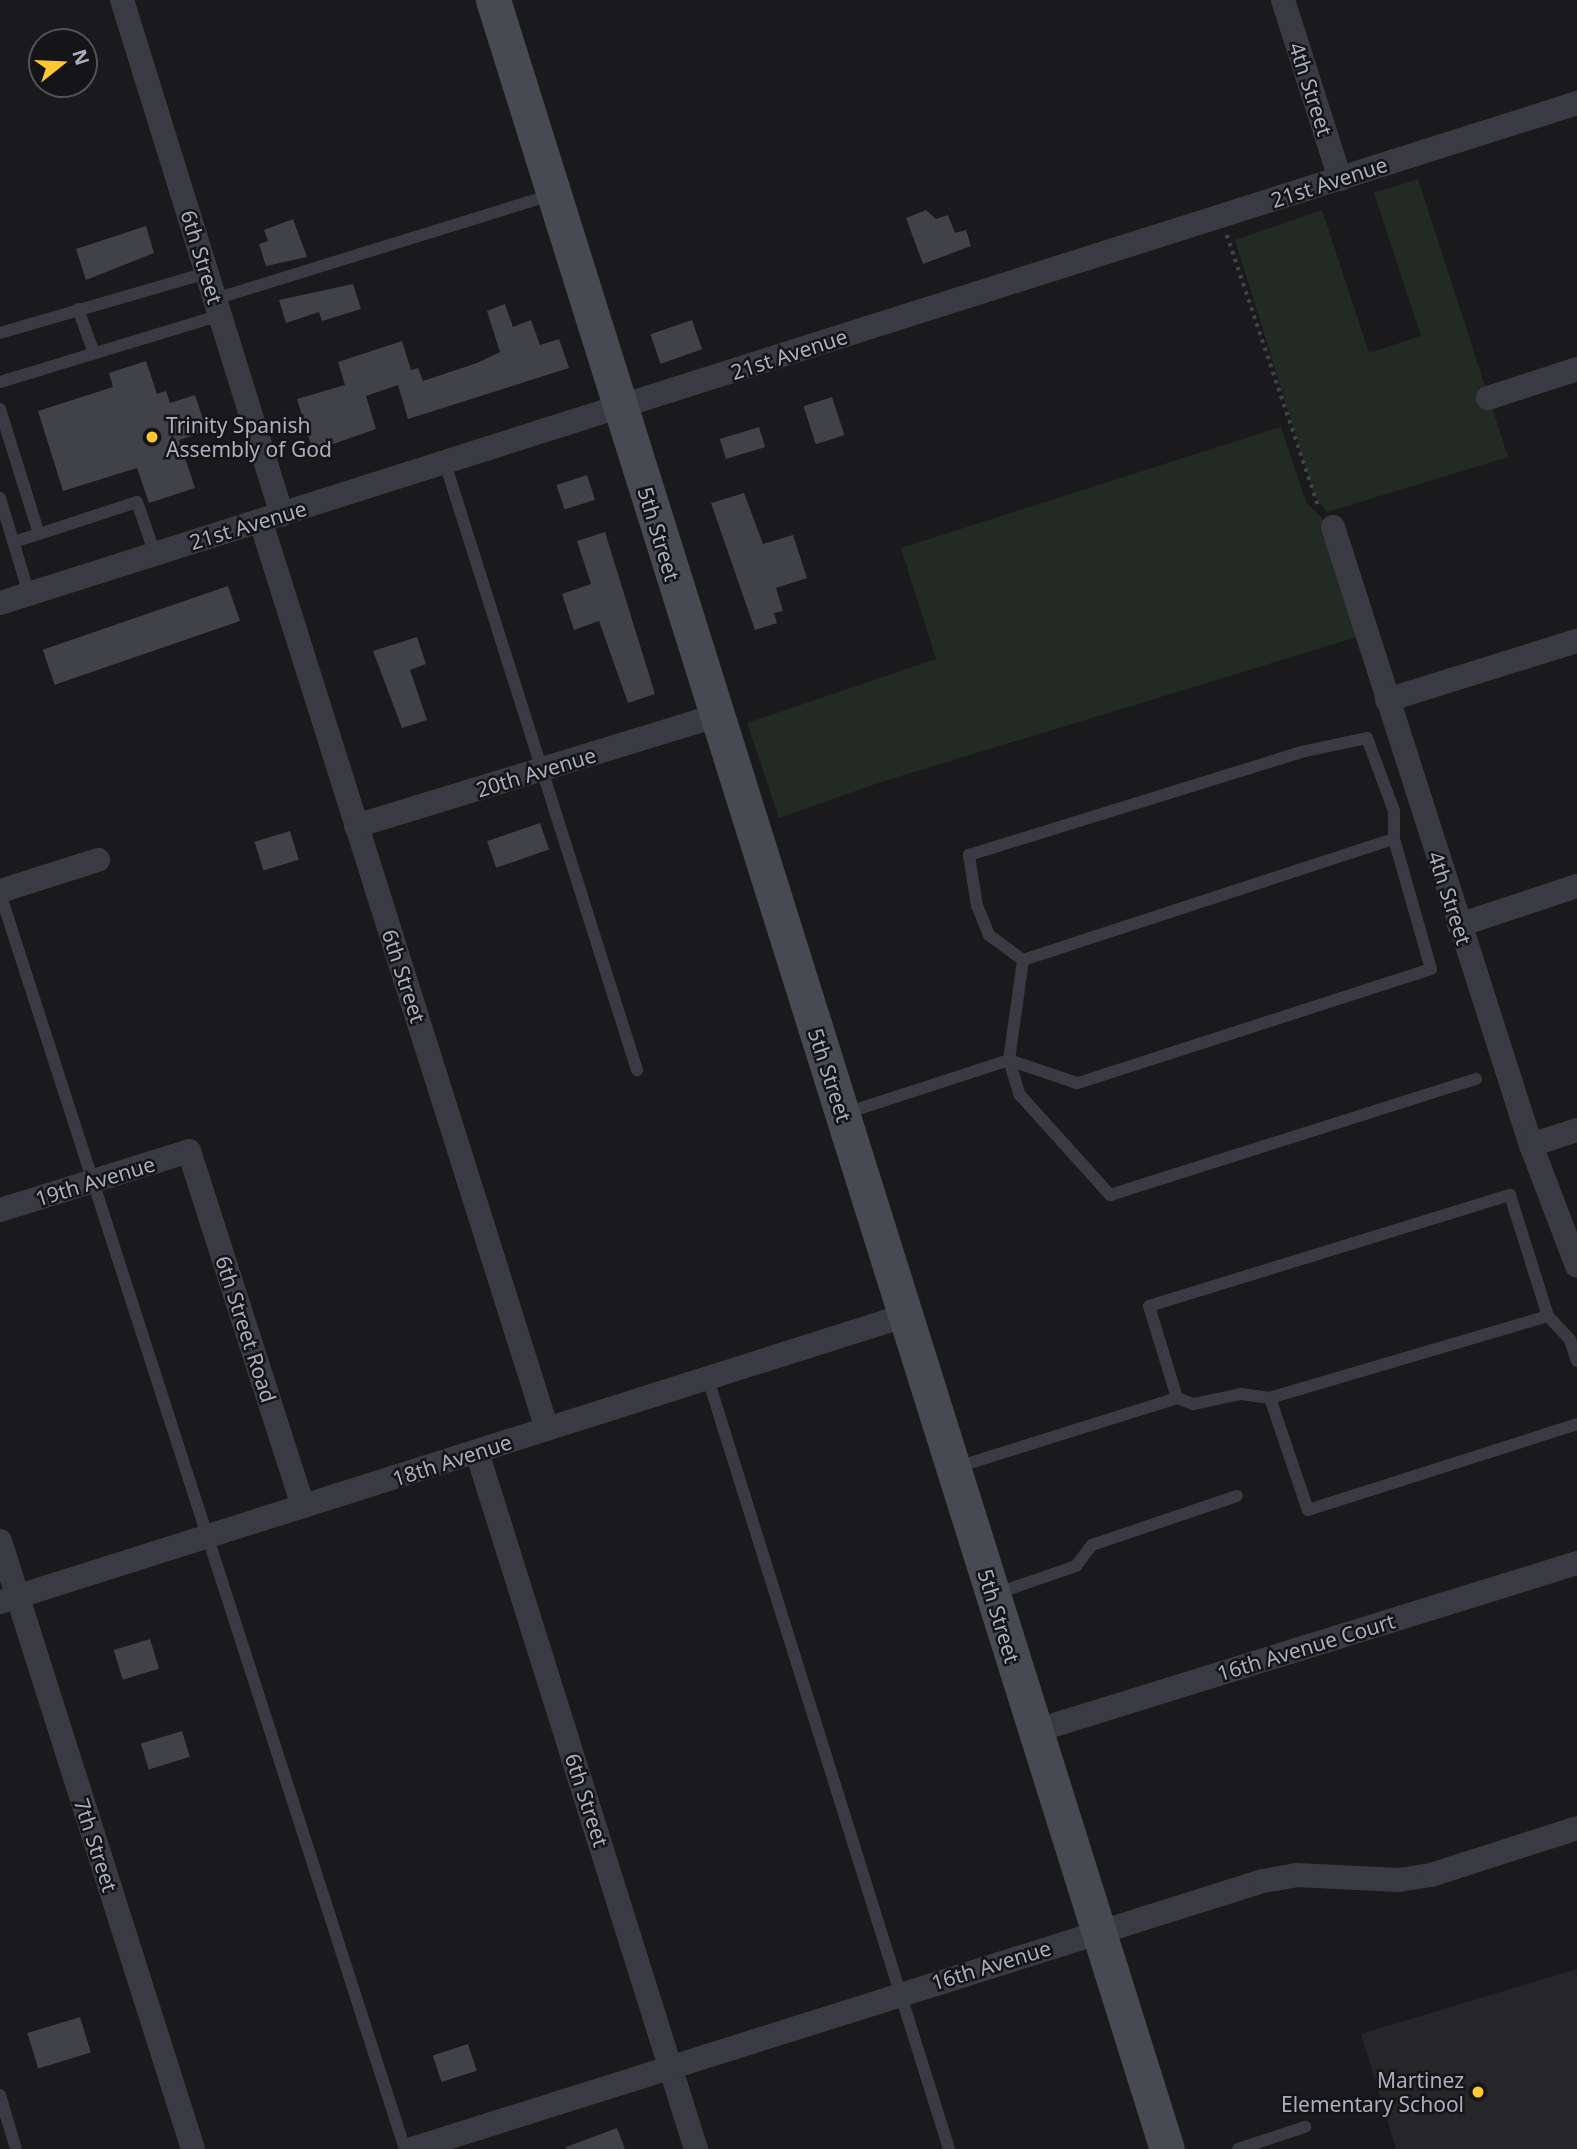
<!DOCTYPE html>
<style>
body{margin:0}
#map{position:relative;width:1577px;height:2149px;overflow:hidden;background:#1a1a1c;font-family:"Noto Sans",sans-serif}
div>[style]{position:absolute}
[style*='--x']{left:calc(var(--x)*1px);top:calc(var(--y)*1px);width:calc(var(--w)*1px);rotate:calc(var(--a)*1deg)}
.built>*{inset:0;background:#262629}
.green>*{inset:0;background:#212b23}
.building>*{inset:0;background:#414247;transform-origin:0 0}
.path>*{height:3.5px;margin-top:-1.75px;transform-origin:0;background:repeating-linear-gradient(90deg,#404249 0 3.5px,transparent 0 8.5px)}
.service>*{height:12px;margin:-6px;padding:0 6px;transform-origin:6px;border-radius:6px;background:#3a3b42}
.minor>*{height:24px;margin:-12px;padding:0 12px;transform-origin:12px;border-radius:12px;background:#3a3b42}
.secondary>*{height:35px;margin:-17.5px;padding:0 17.5px;transform-origin:17.5px;border-radius:17.5px;background:#484a52}
.dots>*{width:19px;height:19px;translate:-50% -50%;box-sizing:border-box;border:4px solid #151517;border-radius:50%}
span{translate:-50% -50%;white-space:nowrap;text-align:center;line-height:1.15;-webkit-text-stroke:5px #151517;paint-order:stroke}
.street-label{font-size:21px;color:#abafbd}
.poi-label{font-size:21px;color:#abafbd}
.left{translate:0 -50%;text-align:left}
.right{translate:-100% -50%;text-align:right}
.north{position:absolute;left:28px;top:28px;width:70px;height:70px;box-sizing:border-box;background:#151517;border:2px solid #515359;border-radius:50%;rotate:72deg;font-size:19px;font-weight:700;line-height:28px;text-align:center;color:#abafbd}
.north::after{content:'';display:block;margin:auto;width:24px;height:32px;background:#fec730;clip-path:polygon(50% 0,100% 100%,50% 72%,0 100%)}
</style>
<div id="map">
<div class="built">
<i style="clip-path:polygon(1577px 1969px,1577px 2149px,1396px 2149px,1361px 2034px)"></i>
</div>
<div class="green">
<i style="clip-path:polygon(1418px 179px,1508px 457px,1327px 512px,1315px 497px,1235px 240px,1322px 210px,1369px 353px,1421px 336px,1374px 193px)"></i>
<i style="clip-path:polygon(1281px 427px,1306px 502px,1322px 518px,1357px 637px,881px 782px,779px 818px,747px 723px,936px 659px,901px 548px)"></i>
</div>
<div class="building">
<i style="clip-path:polygon(926px 210px,936px 219px,948px 215px,955px 233px,966px 230px,971px 246px,923px 264px,906px 218px)"></i>
<i style="clip-path:polygon(293px 219px,307px 257px,266px 266px,259px 244px,268px 241px,264px 230px)"></i>
<i style="clip-path:polygon(146px 226px,154px 253px,86px 280px,76px 249px)"></i>
<i style="clip-path:polygon(353px 284px,361px 309px,322px 321px,319px 312px,286px 323px,279px 300px)"></i>
<i style="clip-path:polygon(505px 304px,513px 327px,531px 320px,540px 345px,559px 339px,569px 368px,408px 419px,398px 385px,366px 396px,376px 429px,313px 451px,297px 399px,345px 385px,338px 362px,402px 341px,411px 370px,418px 368px,423px 381px,477px 363px,500px 352px,487px 311px)"></i>
<i style="left:692px;top:320px;width:31px;height:44px;rotate:71deg"></i>
<i style="clip-path:polygon(146px 361px,157px 394px,166px 391px,170px 403px,195px 395px,207px 431px,179px 440px,195px 488px,149px 503px,137px 468px,63px 491px,38px 411px,113px 387px,109px 373px)"></i>
<i style="left:832px;top:397px;width:40px;height:30px;rotate:72deg"></i>
<i style="left:759px;top:427px;width:21px;height:41px;rotate:73deg"></i>
<i style="left:587px;top:475px;width:26px;height:32px;rotate:72deg"></i>
<i style="clip-path:polygon(744px 493px,763px 544px,793px 535px,807px 578px,776px 588px,783px 611px,774px 613px,777px 623px,755px 630px,711px 503px)"></i>
<i style="clip-path:polygon(605px 532px,655px 694px,628px 703px,599px 621px,574px 630px,562px 594px,591px 584px,577px 541px)"></i>
<i style="left:228px;top:586px;width:37px;height:196px;rotate:71deg"></i>
<i style="clip-path:polygon(417px 637px,426px 664px,410px 670px,427px 720px,402px 728px,373px 651px)"></i>
<i style="left:540px;top:823px;width:28px;height:56px;rotate:71deg"></i>
<i style="left:290px;top:831px;width:30px;height:37px;rotate:73deg"></i>
<i style="left:150px;top:1639px;width:31px;height:38px;rotate:73deg"></i>
<i style="left:182px;top:1731px;width:27px;height:43px;rotate:73deg"></i>
<i style="left:80px;top:2017px;width:37px;height:55px;rotate:73deg"></i>
<i style="left:468px;top:2044px;width:28px;height:37px;rotate:72deg"></i>
<i style="clip-path:polygon(617px 2128px,625px 2149px,566px 2149px,566px 2147px)"></i>
</div>
<div class="path">
<i style="--x:1227;--y:235;--w:289;--a:71.4"></i>
</div>
<div class="service">
<i style="--x:215;--y:299;--w:353;--a:-17.2"></i>
<i style="--x:78;--y:309;--w:47;--a:70"></i>
<i style="--x:0;--y:333;--w:216;--a:-16.2"></i>
<i style="--x:0;--y:382;--w:230;--a:-16.9"></i>
<i style="--x:0;--y:409;--w:131;--a:72.7"></i>
<i style="--x:39;--y:534;--w:27;--a:163"></i>
<i style="--x:445;--y:463;--w:637;--a:72.45"></i>
<i style="--x:0;--y:498;--w:100;--a:73.2"></i>
<i style="--x:39;--y:534;--w:103;--a:-18.1"></i>
<i style="--x:137;--y:502;--w:55;--a:70.9"></i>
<i style="--x:0;--y:893;--w:1320;--a:72.13"></i>
<i style="--x:1023;--y:960;--w:390;--a:-18.1"></i>
<i style="--x:1009;--y:1060;--w:37;--a:73"></i>
<i style="--x:1020;--y:1095;--w:135;--a:48"></i>
<i style="--x:1110;--y:1195;--w:384;--a:-17.6"></i>
<i style="--x:846;--y:1113;--w:171;--a:-18"></i>
<i style="--x:1009;--y:1060;--w:101;--a:-82"></i>
<i style="--x:1023;--y:960;--w:42;--a:-143.7"></i>
<i style="--x:989;--y:935;--w:31;--a:-112"></i>
<i style="--x:977;--y:906;--w:52;--a:-98.9"></i>
<i style="--x:969;--y:855;--w:348;--a:-17.2"></i>
<i style="--x:1301;--y:752;--w:67;--a:-12"></i>
<i style="--x:1367;--y:738;--w:78;--a:69.7"></i>
<i style="--x:1394;--y:811;--w:28;--a:90"></i>
<i style="--x:1394;--y:839;--w:135;--a:74.1"></i>
<i style="--x:1431;--y:969;--w:372;--a:162.1"></i>
<i style="--x:1077;--y:1083;--w:72;--a:-161.3"></i>
<i style="--x:1548;--y:1316;--w:290;--a:163.6"></i>
<i style="--x:1270;--y:1398;--w:29;--a:-172"></i>
<i style="--x:1241;--y:1394;--w:49;--a:168.2"></i>
<i style="--x:1193;--y:1404;--w:17;--a:-159"></i>
<i style="--x:1177;--y:1398;--w:96;--a:-106.9"></i>
<i style="--x:1149;--y:1306;--w:378;--a:-17.1"></i>
<i style="--x:1510;--y:1195;--w:127;--a:72.6"></i>
<i style="--x:1548;--y:1316;--w:33;--a:47"></i>
<i style="--x:1570;--y:1340;--w:22;--a:72"></i>
<i style="--x:708;--y:1379;--w:807;--a:72.62"></i>
<i style="--x:1270;--y:1398;--w:118;--a:71.3"></i>
<i style="--x:1308;--y:1510;--w:282;--a:-17.7"></i>
<i style="--x:954;--y:1468;--w:234;--a:-17.4"></i>
<i style="--x:995;--y:1594;--w:86;--a:-19.1"></i>
<i style="--x:1076;--y:1566;--w:26;--a:-53"></i>
<i style="--x:1092;--y:1545;--w:153;--a:-18.7"></i>
<i style="--x:0;--y:2095;--w:56;--a:73.5"></i>
<i style="--x:1238;--y:2149;--w:71;--a:-18.2"></i>
</div>
<div class="minor">
<i style="--x:122;--y:0;--w:539;--a:72.74"></i>
<i style="--x:1283;--y:0;--w:188;--a:72.3"></i>
<i style="--x:1488;--y:398;--w:94;--a:-18"></i>
<i style="--x:261;--y:522;--w:951;--a:72.5"></i>
<i style="--x:1333;--y:527;--w:649;--a:72.24"></i>
<i style="--x:1531;--y:1145;--w:129;--a:69.2"></i>
<i style="--x:0;--y:603;--w:1654;--a:-17.59"></i>
<i style="--x:1387;--y:700;--w:199;--a:-17.3"></i>
<i style="--x:356;--y:826;--w:376;--a:-17"></i>
<i style="--x:0;--y:891;--w:103;--a:-17.6"></i>
<i style="--x:1459;--y:925;--w:124;--a:-18.3"></i>
<i style="--x:1531;--y:1145;--w:48;--a:-18.1"></i>
<i style="--x:0;--y:1210;--w:198;--a:-17.3"></i>
<i style="--x:189;--y:1151;--w:373;--a:72.2"></i>
<i style="--x:477;--y:1452;--w:731;--a:72.56"></i>
<i style="--x:0;--y:1541;--w:638;--a:72.39"></i>
<i style="--x:0;--y:1602;--w:948;--a:-17.56"></i>
<i style="--x:1035;--y:1731;--w:567;--a:-17.22"></i>
<i style="--x:412;--y:2149;--w:892;--a:-17.48"></i>
<i style="--x:1263;--y:1881;--w:34;--a:-10"></i>
<i style="--x:1296;--y:1875;--w:103;--a:2.8"></i>
<i style="--x:1399;--y:1880;--w:32;--a:-9"></i>
<i style="--x:1431;--y:1875;--w:153;--a:-17.8"></i>
</div>
<div class="secondary">
<i style="--x:493;--y:0;--w:2252;--a:72.59"></i>
</div>
<div class="dots">
<i style="left:152px;top:437px;background:#fec730"></i>
<i style="left:1478px;top:2092px;background:#fec730"></i>
</div>
<div class="street-label">
<span style="left:1311px;top:89px;rotate:72deg">4th Street</span>
<span style="left:1329px;top:182px;rotate:-18deg">21st Avenue</span>
<span style="left:202px;top:257px;rotate:73deg">6th Street</span>
<span style="left:789px;top:354px;rotate:-18deg">21st Avenue</span>
<span style="left:248px;top:525px;rotate:-17deg">21st Avenue</span>
<span style="left:659px;top:534px;rotate:73deg">5th Street</span>
<span style="left:536px;top:772px;rotate:-17deg">20th Avenue</span>
<span style="left:1450px;top:898px;rotate:72deg">4th Street</span>
<span style="left:404px;top:976px;rotate:72deg">6th Street</span>
<span style="left:830px;top:1075px;rotate:72deg">5th Street</span>
<span style="left:95px;top:1181px;rotate:-17deg">19th Avenue</span>
<span style="left:246px;top:1329px;rotate:72deg">6th Street Road</span>
<span style="left:452px;top:1460px;rotate:-18deg">18th Avenue</span>
<span style="left:999px;top:1616px;rotate:73deg">5th Street</span>
<span style="left:1306px;top:1647px;rotate:-17deg">16th Avenue Court</span>
<span style="left:587px;top:1800px;rotate:72deg">6th Street</span>
<span style="left:96px;top:1845px;rotate:72deg">7th Street</span>
<span style="left:991px;top:1965px;rotate:-17deg">16th Avenue</span>
</div>
<div class="poi-label">
<span class="left" style="left:166px;top:437px">Trinity Spanish<br>Assembly of God</span>
<span class="right" style="left:1464px;top:2092px">Martinez<br>Elementary School</span>
</div>
<div class="north">N</div>
</div>
